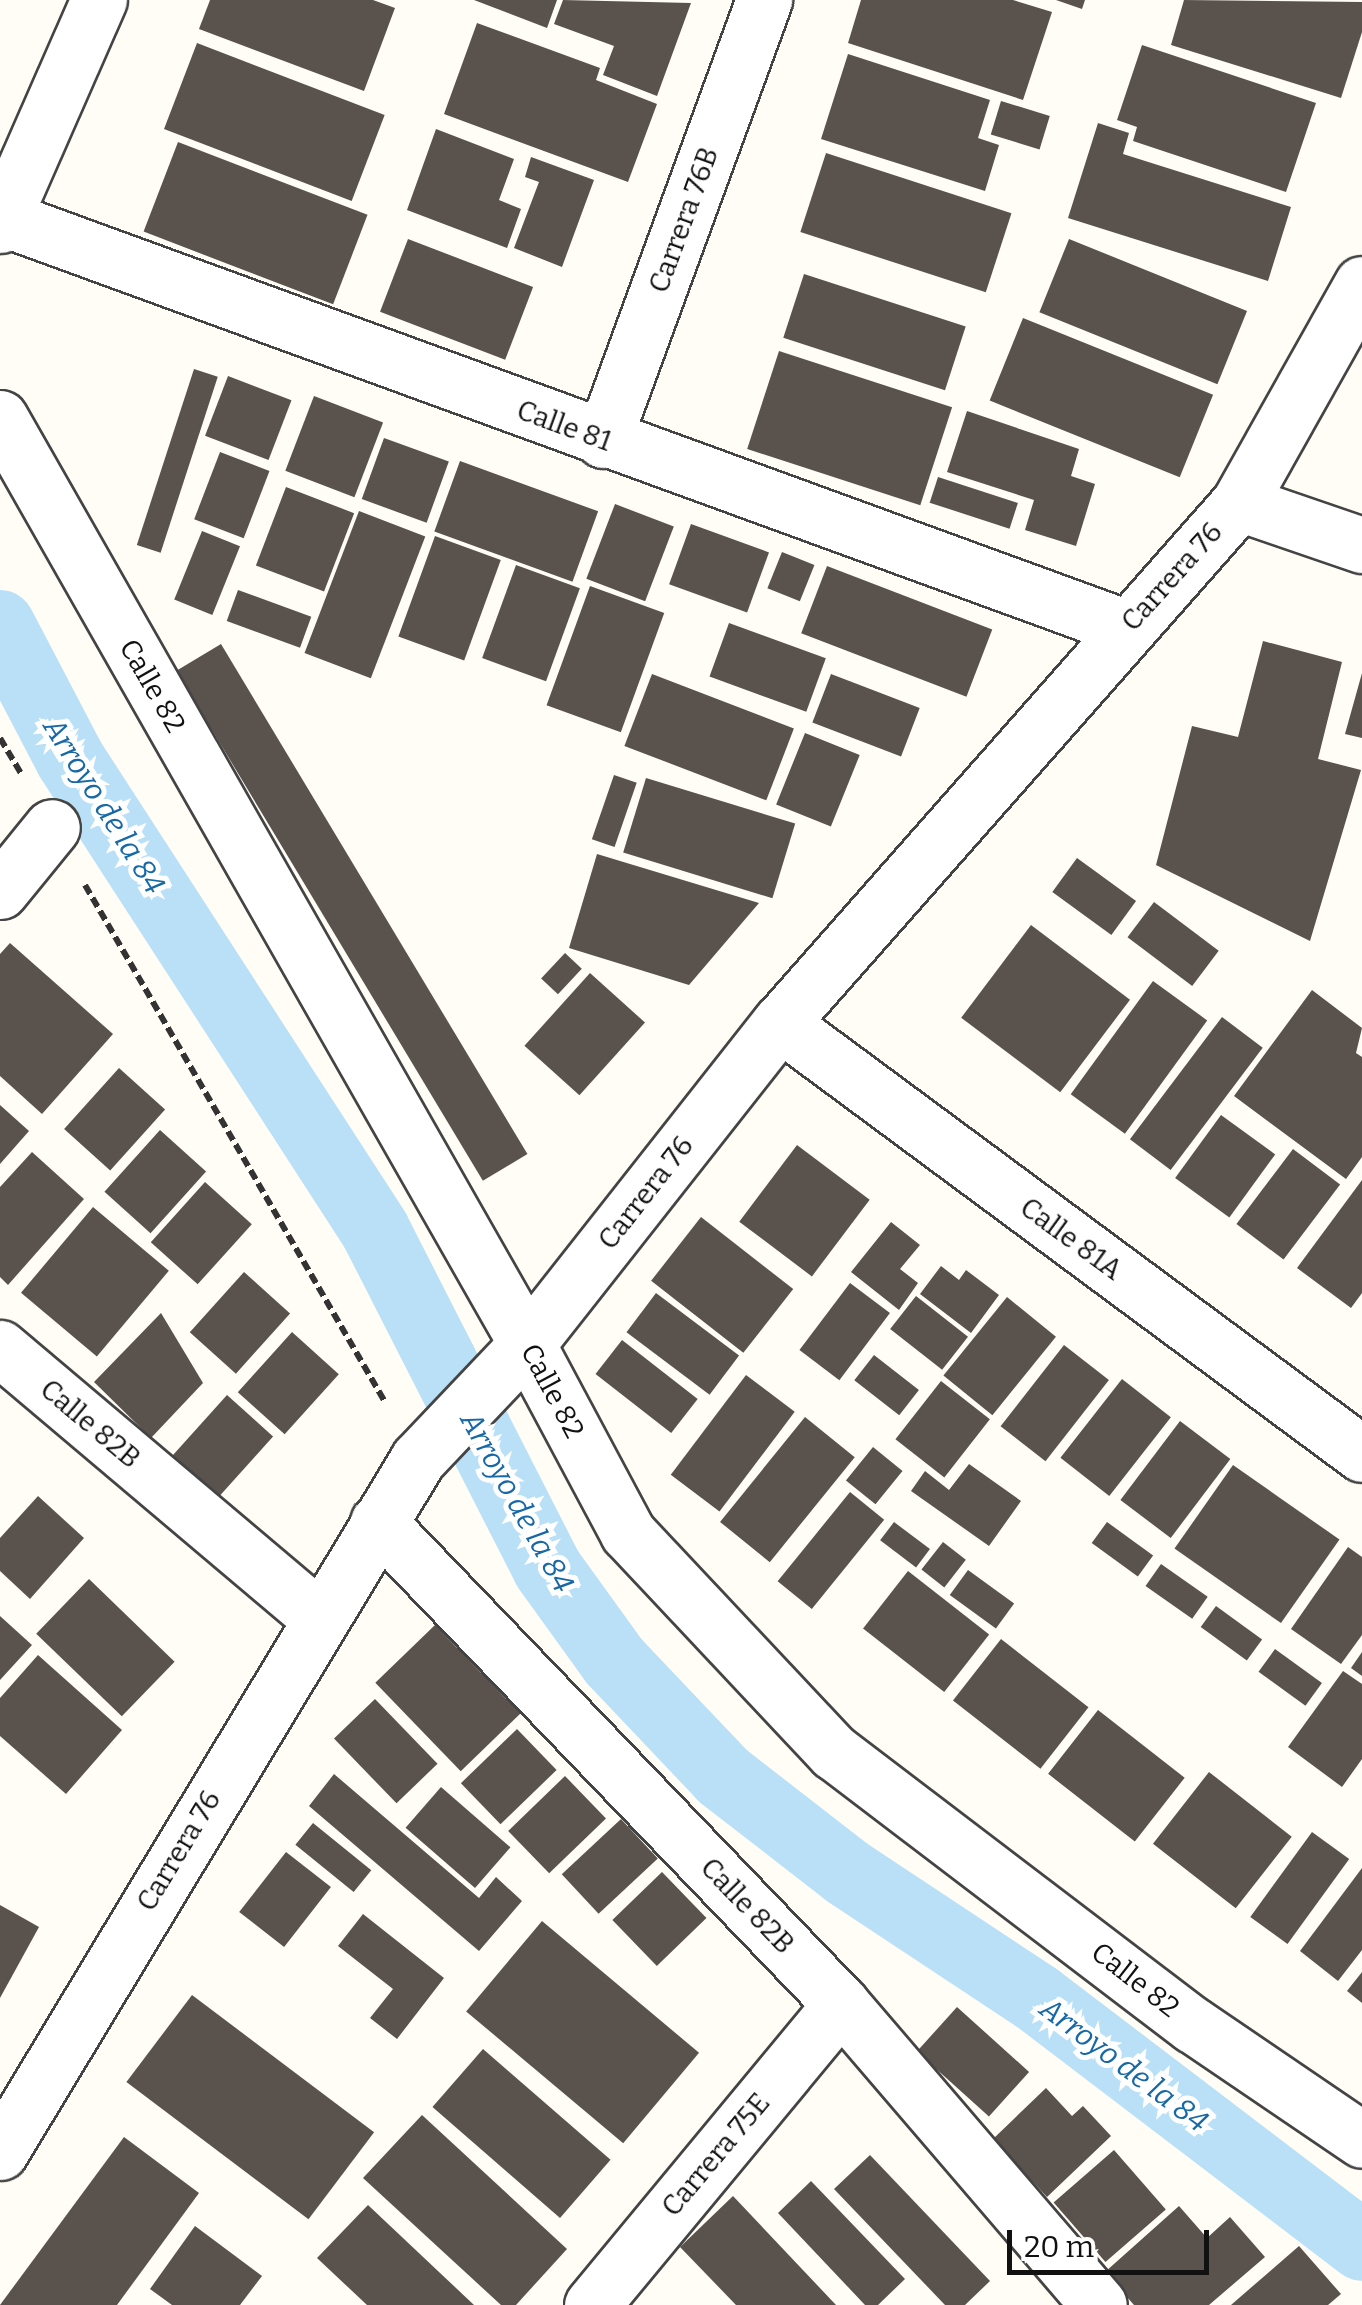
<!DOCTYPE html>
<style>
body{margin:0}
#map{position:relative;width:1362px;height:2305px;overflow:hidden;background:#fffdf5;font-family:Bitter,serif}
div>[style]{position:absolute}
[style*='--x']{left:calc(var(--x)*1px);top:calc(var(--y)*1px);width:calc(var(--w)*1px);rotate:calc(var(--a)*1deg)}
.canal>*{height:70px;margin:-35px;padding:0 35px;transform-origin:35px;border-radius:35px;background:#b9e0f7}
.building>*{inset:0;background:#5a524d;transform-origin:0 0}
.path>*{height:6px;margin-top:-3px;transform-origin:0;background:repeating-linear-gradient(90deg,#333 0 10px,transparent 0 15px)}
.roads{filter:drop-shadow(2px 0 #444) drop-shadow(-2px 0 #444) drop-shadow(0 2px #444) drop-shadow(0 -2px #444)}
.minor>*{height:55px;margin:-27.5px;padding:0 27.5px;transform-origin:27.5px;border-radius:27.5px;background:#fff}
span{translate:-50% -50%;white-space:nowrap;text-align:center;line-height:1.15;-webkit-text-stroke:10px #fff;paint-order:stroke}
.street-label{font-size:28px;color:#111}
.water-label{font-size:30px;color:#1768a6;font-style:italic}
.scale{position:absolute;left:1007px;top:2230px;width:202px;height:45px;box-sizing:border-box;border:5px solid #111;border-top:0;padding-left:12px;font-size:30px;line-height:35px;white-space:nowrap;color:#111;-webkit-text-stroke:8px #fff;paint-order:stroke}
</style>
<div id="map">
<div class="canal">
<i style="--x:0;--y:625;--w:151;--a:62.4"></i>
<i style="--x:70;--y:759;--w:561;--a:57.07"></i>
<i style="--x:375;--y:1230;--w:379;--a:63"></i>
<i style="--x:547;--y:1568;--w:115;--a:54.2"></i>
<i style="--x:614;--y:1661;--w:158;--a:46.5"></i>
<i style="--x:723;--y:1776;--w:158;--a:37.8"></i>
<i style="--x:848;--y:1873;--w:227;--a:33.5"></i>
<i style="--x:1037;--y:1998;--w:409;--a:37.3"></i>
</div>
<div class="building">
<i style="clip-path:polygon(210px 0,373px 0,395px 8px,364px 91px,199px 29px)"></i>
<i style="clip-path:polygon(474px 0,557px 0,547px 28px)"></i>
<i style="clip-path:polygon(563px 0,691px 3px,657px 96px,603px 75px,614px 46px,554px 24px)"></i>
<i style="clip-path:polygon(861px 0,1013px 0,1052px 12px,1023px 100px,848px 43px)"></i>
<i style="clip-path:polygon(1056px 0,1085px 0,1082px 9px)"></i>
<i style="clip-path:polygon(1184px 0,1362px 2px,1362px 32px,1341px 98px,1171px 45px)"></i>
<i style="clip-path:polygon(477px 23px,600px 68px,596px 80px,657px 104px,628px 182px,444px 114px)"></i>
<i style="left:197px;top:43px;width:201px;height:92px;rotate:21deg"></i>
<i style="clip-path:polygon(1142px 45px,1316px 103px,1286px 192px,1133px 141px,1137px 127px,1117px 120px)"></i>
<i style="clip-path:polygon(848px 54px,990px 100px,978px 138px,999px 145px,985px 191px,821px 139px)"></i>
<i style="left:1001px;top:101px;width:51px;height:35px;rotate:17deg"></i>
<i style="clip-path:polygon(1098px 123px,1129px 133px,1123px 154px,1291px 207px,1268px 281px,1068px 218px)"></i>
<i style="clip-path:polygon(436px 129px,514px 159px,499px 200px,521px 209px,507px 248px,407px 210px)"></i>
<i style="left:178px;top:142px;width:203px;height:96px;rotate:21deg"></i>
<i style="left:826px;top:153px;width:195px;height:83px;rotate:18deg"></i>
<i style="clip-path:polygon(531px 157px,594px 180px,562px 267px,514px 248px,539px 182px,525px 177px)"></i>
<i style="left:408px;top:239px;width:134px;height:78px;rotate:21deg"></i>
<i style="left:1069px;top:239px;width:192px;height:79px;rotate:22deg"></i>
<i style="left:804px;top:274px;width:170px;height:67px;rotate:18deg"></i>
<i style="left:1023px;top:318px;width:205px;height:89px;rotate:22deg"></i>
<i style="left:779px;top:351px;width:182px;height:103px;rotate:18deg"></i>
<i style="left:194px;top:369px;width:25px;height:185px;rotate:18deg"></i>
<i style="left:228px;top:376px;width:68px;height:64px;rotate:21deg"></i>
<i style="left:314px;top:396px;width:74px;height:80px;rotate:21deg"></i>
<i style="clip-path:polygon(967px 411px,1079px 449px,1071px 476px,1095px 484px,1076px 546px,1025px 530px,1034px 500px,947px 472px)"></i>
<i style="left:384px;top:438px;width:69px;height:65px;rotate:20deg"></i>
<i style="left:220px;top:452px;width:53px;height:72px;rotate:21deg"></i>
<i style="left:460px;top:461px;width:147px;height:75px;rotate:20deg"></i>
<i style="left:938px;top:477px;width:84px;height:27px;rotate:18deg"></i>
<i style="left:286px;top:487px;width:73px;height:84px;rotate:21deg"></i>
<i style="left:615px;top:504px;width:63px;height:80px;rotate:21deg"></i>
<i style="left:359px;top:511px;width:71px;height:152px;rotate:21deg"></i>
<i style="left:691px;top:524px;width:83px;height:64px;rotate:20deg"></i>
<i style="left:202px;top:531px;width:41px;height:74px;rotate:22deg"></i>
<i style="left:435px;top:536px;width:70px;height:107px;rotate:20deg"></i>
<i style="left:782px;top:552px;width:35px;height:39px;rotate:22deg"></i>
<i style="left:516px;top:565px;width:68px;height:99px;rotate:20deg"></i>
<i style="left:827px;top:566px;width:177px;height:72px;rotate:21deg"></i>
<i style="left:590px;top:586px;width:79px;height:127px;rotate:20deg"></i>
<i style="left:238px;top:590px;width:78px;height:33px;rotate:20deg"></i>
<i style="left:729px;top:623px;width:103px;height:57px;rotate:20deg"></i>
<i style="clip-path:polygon(1263px 641px,1342px 662px,1318px 759px,1361px 770px,1310px 941px,1156px 865px,1192px 726px,1238px 737px)"></i>
<i style="left:221px;top:644px;width:595px;height:52px;rotate:59deg"></i>
<i style="clip-path:polygon(1362px 673px,1362px 738px,1345px 734px)"></i>
<i style="left:652px;top:674px;width:152px;height:77px;rotate:21deg"></i>
<i style="left:831px;top:674px;width:95px;height:52px;rotate:21deg"></i>
<i style="left:805px;top:733px;width:59px;height:77px;rotate:22deg"></i>
<i style="left:614px;top:775px;width:24px;height:68px;rotate:19deg"></i>
<i style="left:646px;top:778px;width:156px;height:78px;rotate:17deg"></i>
<i style="clip-path:polygon(597px 854px,759px 903px,689px 985px,569px 948px)"></i>
<i style="left:1077px;top:858px;width:73px;height:42px;rotate:36deg"></i>
<i style="left:1154px;top:902px;width:81px;height:44px;rotate:37deg"></i>
<i style="left:1031px;top:925px;width:124px;height:116px;rotate:37deg"></i>
<i style="clip-path:polygon(10px 943px,113px 1034px,42px 1114px,0 1076px,0 954px)"></i>
<i style="left:565px;top:953px;width:23px;height:35px;rotate:43deg"></i>
<i style="left:590px;top:973px;width:74px;height:98px;rotate:42deg"></i>
<i style="left:1153px;top:981px;width:67px;height:140px;rotate:36deg"></i>
<i style="clip-path:polygon(1312px 990px,1362px 1028px,1356px 1053px,1362px 1057px,1362px 1157px,1346px 1179px,1234px 1096px)"></i>
<i style="left:1222px;top:1017px;width:51px;height:153px;rotate:37deg"></i>
<i style="left:119px;top:1068px;width:62px;height:82px;rotate:42deg"></i>
<i style="clip-path:polygon(0 1105px,29px 1131px,0 1164px)"></i>
<i style="left:1221px;top:1115px;width:67px;height:78px;rotate:36deg"></i>
<i style="left:160px;top:1130px;width:62px;height:83px;rotate:42deg"></i>
<i style="left:797px;top:1145px;width:91px;height:96px;rotate:37deg"></i>
<i style="left:1293px;top:1149px;width:59px;height:94px;rotate:37deg"></i>
<i style="clip-path:polygon(32px 1152px,84px 1199px,8px 1285px,0 1277px,0 1187px)"></i>
<i style="clip-path:polygon(1362px 1180px,1362px 1293px,1351px 1308px,1297px 1268px)"></i>
<i style="left:205px;top:1182px;width:63px;height:81px;rotate:42deg"></i>
<i style="left:93px;top:1207px;width:99px;height:112px;rotate:40deg"></i>
<i style="left:701px;top:1217px;width:117px;height:81px;rotate:38deg"></i>
<i style="clip-path:polygon(891px 1222px,920px 1245px,900px 1269px,918px 1283px,899px 1310px,851px 1272px)"></i>
<i style="clip-path:polygon(941px 1266px,959px 1280px,966px 1270px,999px 1295px,971px 1333px,920px 1294px)"></i>
<i style="left:244px;top:1272px;width:62px;height:81px;rotate:42deg"></i>
<i style="left:850px;top:1283px;width:50px;height:84px;rotate:37deg"></i>
<i style="left:656px;top:1293px;width:104px;height:49px;rotate:37deg"></i>
<i style="left:916px;top:1296px;width:66px;height:42px;rotate:38deg"></i>
<i style="left:1007px;top:1297px;width:63px;height:101px;rotate:39deg"></i>
<i style="clip-path:polygon(161px 1313px,203px 1383px,151px 1438px,94px 1382px)"></i>
<i style="left:292px;top:1332px;width:63px;height:81px;rotate:42deg"></i>
<i style="left:622px;top:1340px;width:96px;height:43px;rotate:38deg"></i>
<i style="left:1064px;top:1345px;width:57px;height:103px;rotate:38deg"></i>
<i style="left:874px;top:1355px;width:57px;height:32px;rotate:38deg"></i>
<i style="left:746px;top:1375px;width:61px;height:125px;rotate:37deg"></i>
<i style="left:1122px;top:1379px;width:62px;height:100px;rotate:38deg"></i>
<i style="left:941px;top:1381px;width:62px;height:74px;rotate:38deg"></i>
<i style="left:227px;top:1395px;width:62px;height:81px;rotate:42deg"></i>
<i style="left:805px;top:1417px;width:64px;height:135px;rotate:39deg"></i>
<i style="left:1180px;top:1421px;width:63px;height:99px;rotate:37deg"></i>
<i style="left:873px;top:1447px;width:38px;height:43px;rotate:39deg"></i>
<i style="clip-path:polygon(969px 1464px,1021px 1501px,989px 1546px,911px 1491px,925px 1471px,949px 1490px)"></i>
<i style="left:1233px;top:1465px;width:130px;height:102px;rotate:35deg"></i>
<i style="left:850px;top:1492px;width:44px;height:115px;rotate:39deg"></i>
<i style="clip-path:polygon(38px 1496px,84px 1538px,30px 1599px,0 1571px,0 1538px)"></i>
<i style="left:894px;top:1522px;width:45px;height:23px;rotate:37deg"></i>
<i style="left:1107px;top:1522px;width:57px;height:26px;rotate:36deg"></i>
<i style="left:943px;top:1542px;width:29px;height:35px;rotate:38deg"></i>
<i style="clip-path:polygon(1348px 1547px,1362px 1557px,1362px 1635px,1341px 1664px,1291px 1629px)"></i>
<i style="left:1161px;top:1564px;width:57px;height:27px;rotate:35deg"></i>
<i style="left:968px;top:1570px;width:57px;height:31px;rotate:36deg"></i>
<i style="left:908px;top:1571px;width:103px;height:73px;rotate:38deg"></i>
<i style="left:89px;top:1579px;width:119px;height:76px;rotate:44deg"></i>
<i style="left:1216px;top:1606px;width:57px;height:26px;rotate:36deg"></i>
<i style="clip-path:polygon(0 1616px,32px 1645px,0 1680px)"></i>
<i style="left:435px;top:1625px;width:123px;height:83px;rotate:46deg"></i>
<i style="left:1001px;top:1639px;width:111px;height:78px;rotate:38deg"></i>
<i style="left:1275px;top:1649px;width:58px;height:28px;rotate:36deg"></i>
<i style="clip-path:polygon(1362px 1652px,1362px 1676px,1351px 1668px)"></i>
<i style="clip-path:polygon(38px 1655px,122px 1730px,66px 1794px,0 1736px,0 1698px)"></i>
<i style="clip-path:polygon(1343px 1671px,1362px 1684px,1362px 1759px,1342px 1787px,1288px 1747px)"></i>
<i style="left:375px;top:1699px;width:90px;height:57px;rotate:46deg"></i>
<i style="left:1098px;top:1710px;width:110px;height:81px;rotate:38deg"></i>
<i style="left:517px;top:1729px;width:57px;height:78px;rotate:46deg"></i>
<i style="left:1209px;top:1772px;width:105px;height:91px;rotate:38deg"></i>
<i style="clip-path:polygon(334px 1774px,479px 1898px,496px 1877px,522px 1901px,479px 1951px,309px 1806px)"></i>
<i style="left:565px;top:1776px;width:59px;height:79px;rotate:46deg"></i>
<i style="left:441px;top:1787px;width:92px;height:54px;rotate:41deg"></i>
<i style="left:621px;top:1819px;width:54px;height:81px;rotate:47deg"></i>
<i style="left:313px;top:1823px;width:75px;height:28px;rotate:39deg"></i>
<i style="left:1312px;top:1832px;width:46px;height:105px;rotate:36deg"></i>
<i style="left:286px;top:1852px;width:57px;height:76px;rotate:38deg"></i>
<i style="clip-path:polygon(1362px 1868px,1362px 1950px,1338px 1981px,1300px 1951px)"></i>
<i style="left:662px;top:1872px;width:64px;height:69px;rotate:46deg"></i>
<i style="clip-path:polygon(0 1905px,39px 1927px,0 1998px)"></i>
<i style="clip-path:polygon(363px 1914px,444px 1978px,397px 2039px,370px 2018px,393px 1989px,338px 1946px)"></i>
<i style="left:542px;top:1921px;width:205px;height:118px;rotate:40deg"></i>
<i style="clip-path:polygon(1362px 1972px,1362px 2003px,1347px 1991px)"></i>
<i style="left:192px;top:1995px;width:228px;height:109px;rotate:37deg"></i>
<i style="left:957px;top:2007px;width:97px;height:60px;rotate:42deg"></i>
<i style="left:483px;top:2049px;width:169px;height:77px;rotate:41deg"></i>
<i style="clip-path:polygon(1046px 2088px,1072px 2116px,1083px 2106px,1111px 2136px,1047px 2197px,993px 2139px)"></i>
<i style="clip-path:polygon(422px 2115px,567px 2249px,516px 2305px,501px 2305px,363px 2178px)"></i>
<i style="clip-path:polygon(124px 2137px,199px 2193px,117px 2305px,0 2305px)"></i>
<i style="left:1114px;top:2150px;width:79px;height:80px;rotate:49deg"></i>
<i style="clip-path:polygon(870px 2155px,990px 2281px,965px 2305px,945px 2305px,834px 2189px)"></i>
<i style="clip-path:polygon(811px 2181px,905px 2279px,878px 2305px,865px 2305px,778px 2213px)"></i>
<i style="clip-path:polygon(733px 2196px,836px 2305px,736px 2305px,680px 2247px)"></i>
<i style="clip-path:polygon(368px 2205px,474px 2305px,367px 2305px,317px 2258px)"></i>
<i style="clip-path:polygon(1179px 2206px,1207px 2238px,1230px 2217px,1265px 2257px,1209px 2305px,1134px 2305px,1105px 2272px)"></i>
<i style="clip-path:polygon(195px 2226px,262px 2276px,240px 2305px,172px 2305px,150px 2289px)"></i>
<i style="clip-path:polygon(1299px 2246px,1341px 2294px,1328px 2305px,1231px 2305px)"></i>
</div>
<div class="path">
<i style="--x:0;--y:738;--w:43;--a:59.3"></i>
<i style="--x:85;--y:885;--w:598;--a:59.87"></i>
</div>
<div class="roads">
<div class="minor">
<i style="--x:3;--y:218;--w:1196;--a:20.04"></i>
<i style="--x:0;--y:225;--w:246;--a:-66.3"></i>
<i style="--x:0;--y:418;--w:1065;--a:60.36"></i>
<i style="--x:527;--y:1344;--w:214;--a:61.9"></i>
<i style="--x:628;--y:1533;--w:301;--a:46.8"></i>
<i style="--x:834;--y:1752;--w:451;--a:37.3"></i>
<i style="--x:1193;--y:2025;--w:204;--a:34.2"></i>
<i style="--x:603;--y:440;--w:469;--a:-69.9"></i>
<i style="--x:1239;--y:503;--w:130;--a:18.9"></i>
<i style="--x:0;--y:891;--w:82;--a:-50.9"></i>
<i style="--x:780;--y:1023;--w:724;--a:36.52"></i>
<i style="--x:0;--y:1348;--w:417;--a:40.2"></i>
<i style="--x:378;--y:1522;--w:668;--a:46.15"></i>
<i style="--x:841;--y:2004;--w:396;--a:49.4"></i>
<i style="--x:0;--y:2152;--w:809;--a:-58.9"></i>
<i style="--x:418;--y:1459;--w:158;--a:-46.5"></i>
<i style="--x:527;--y:1344;--w:409;--a:-51.8"></i>
<i style="--x:780;--y:1023;--w:694;--a:-48.57"></i>
<i style="--x:1239;--y:503;--w:251;--a:-60.7"></i>
<i style="--x:592;--y:2305;--w:391;--a:-50.4"></i>
</div>
</div>
<div class="street-label">
<span style="left:684px;top:220px;rotate:-70deg">Carrera 76B</span>
<span style="left:564px;top:426px;rotate:20deg">Calle 81</span>
<span style="left:1172px;top:577px;rotate:-48deg">Carrera 76</span>
<span style="left:152px;top:686px;rotate:60deg">Calle 82</span>
<span style="left:646px;top:1193px;rotate:-52deg">Carrera 76</span>
<span style="left:1071px;top:1239px;rotate:36deg">Calle 81A</span>
<span style="left:552px;top:1391px;rotate:62deg">Calle 82</span>
<span style="left:90px;top:1424px;rotate:40deg">Calle 82B</span>
<span style="left:179px;top:1851px;rotate:-59deg">Carrera 76</span>
<span style="left:747px;top:1906px;rotate:46deg">Calle 82B</span>
<span style="left:1135px;top:1980px;rotate:38deg">Calle 82</span>
<span style="left:716px;top:2155px;rotate:-50deg">Carrera 75E</span>
</div>
<div class="water-label">
<span style="left:104px;top:806px;rotate:58deg">Arroyo de la 84</span>
<span style="left:517px;top:1502px;rotate:61deg">Arroyo de la 84</span>
<span style="left:1124px;top:2065px;rotate:37deg">Arroyo de la 84</span>
</div>
<div class="scale">20 m</div>
</div>
